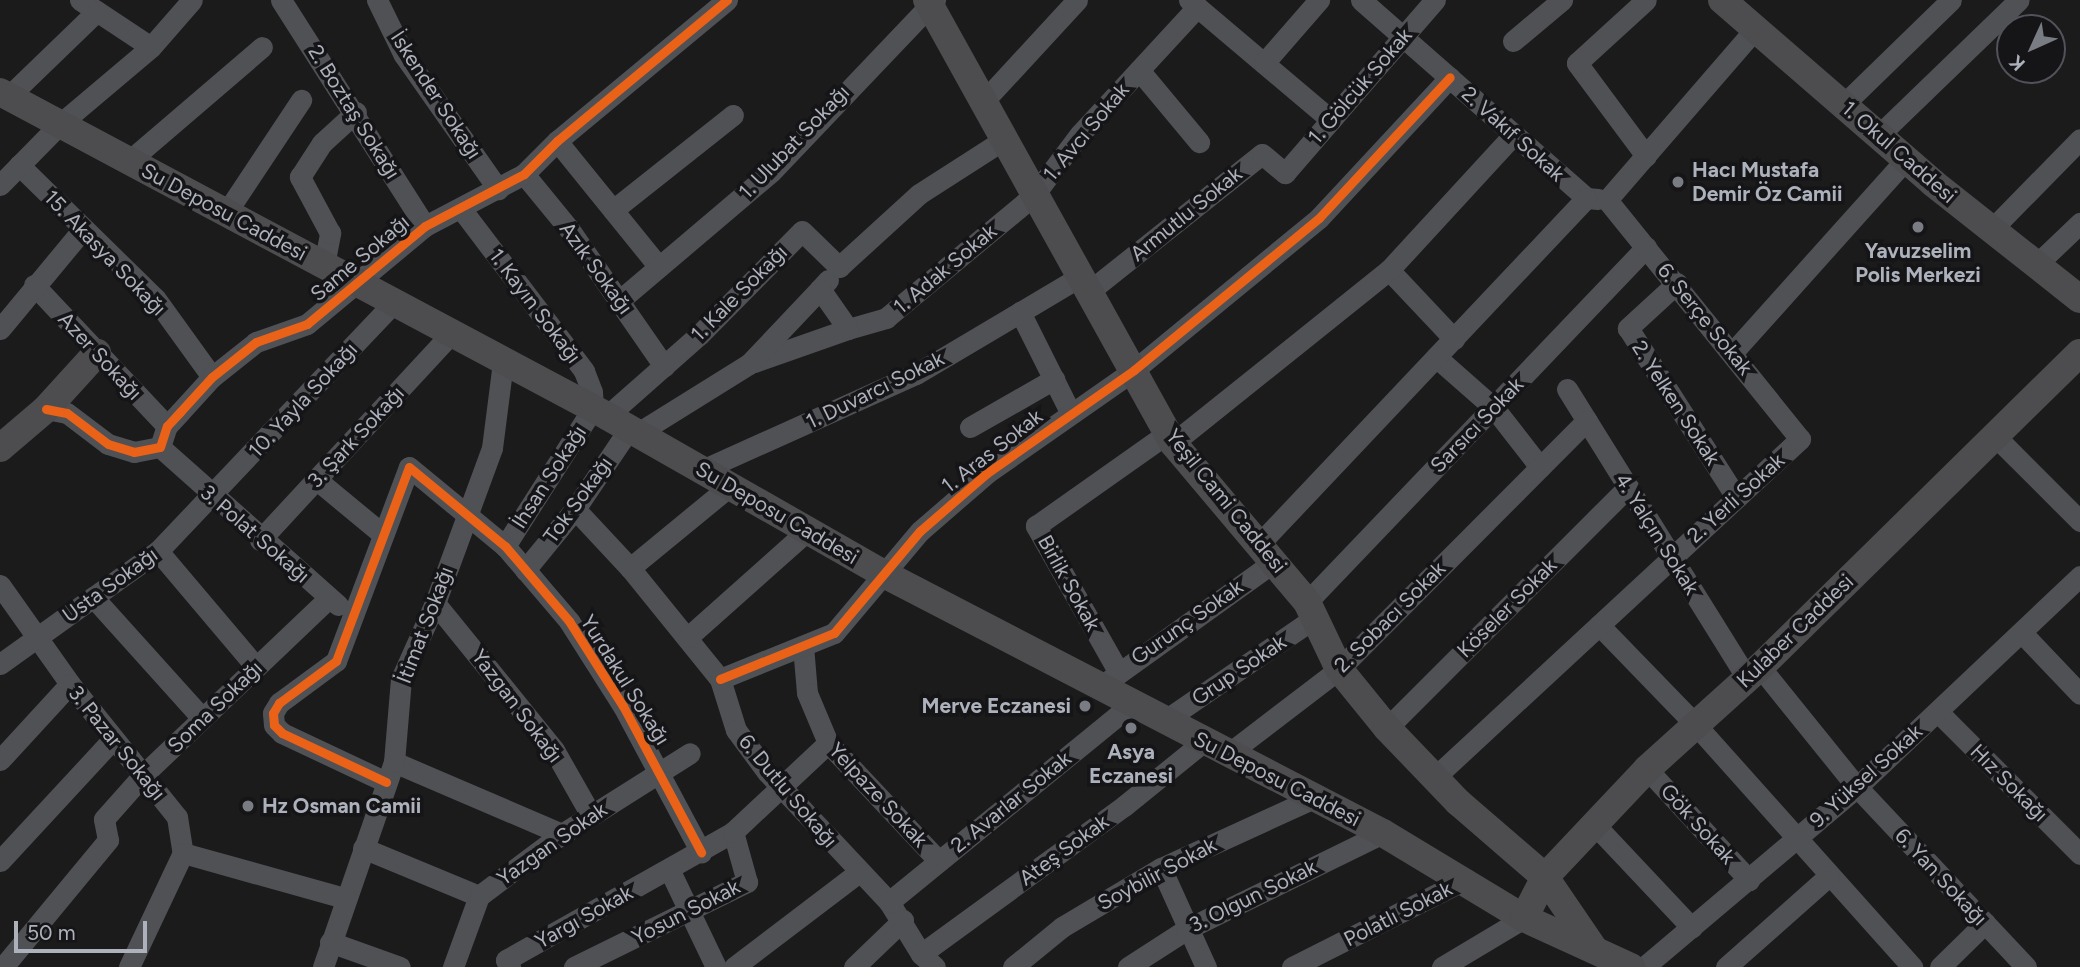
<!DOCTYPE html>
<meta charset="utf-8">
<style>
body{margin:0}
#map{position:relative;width:2080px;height:967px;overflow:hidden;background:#1b1b1c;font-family:Figtree,sans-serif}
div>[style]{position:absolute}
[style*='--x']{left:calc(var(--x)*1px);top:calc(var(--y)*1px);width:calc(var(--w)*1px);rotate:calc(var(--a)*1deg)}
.minor>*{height:21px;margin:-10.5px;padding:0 10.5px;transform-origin:10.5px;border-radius:10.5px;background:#4f5155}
.major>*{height:28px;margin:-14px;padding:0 14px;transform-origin:14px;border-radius:14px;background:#4d4d50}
.cycleway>*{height:9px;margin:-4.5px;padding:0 4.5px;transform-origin:4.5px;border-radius:4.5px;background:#ea6118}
.dots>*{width:19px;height:19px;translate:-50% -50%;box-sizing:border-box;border:4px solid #151518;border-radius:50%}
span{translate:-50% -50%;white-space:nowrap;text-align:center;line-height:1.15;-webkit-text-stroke:7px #151518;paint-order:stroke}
.street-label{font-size:21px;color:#adb1bc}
.poi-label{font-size:21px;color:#adb1bc;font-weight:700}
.left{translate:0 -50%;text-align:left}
.right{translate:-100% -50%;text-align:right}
.north{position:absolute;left:1996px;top:14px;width:70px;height:70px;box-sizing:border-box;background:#151518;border:2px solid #52535a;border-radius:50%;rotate:225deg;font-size:19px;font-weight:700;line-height:28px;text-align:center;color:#adb1bc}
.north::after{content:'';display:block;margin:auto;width:24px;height:32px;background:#7a7c84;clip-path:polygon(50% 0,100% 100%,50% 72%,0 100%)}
.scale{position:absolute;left:14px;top:921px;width:133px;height:32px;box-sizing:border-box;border:4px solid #adb1bc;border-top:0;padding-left:9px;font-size:21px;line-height:24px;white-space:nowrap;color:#adb1bc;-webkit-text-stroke:5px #151518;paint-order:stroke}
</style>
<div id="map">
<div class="minor">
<i style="--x:80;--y:0;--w:85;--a:33.5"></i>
<i style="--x:281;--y:0;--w:268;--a:57.5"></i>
<i style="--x:377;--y:0;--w:61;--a:63.9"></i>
<i style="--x:404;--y:55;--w:164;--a:55"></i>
<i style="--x:1189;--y:0;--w:186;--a:40.2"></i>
<i style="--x:1361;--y:0;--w:300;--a:41.3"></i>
<i style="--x:1586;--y:198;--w:12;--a:5"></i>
<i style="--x:1513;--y:41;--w:64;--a:-39.9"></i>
<i style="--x:1264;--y:63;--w:84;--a:-48.9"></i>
<i style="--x:1139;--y:70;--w:94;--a:50.2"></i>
<i style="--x:9;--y:96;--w:122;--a:-44"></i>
<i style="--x:982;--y:103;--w:140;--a:-47.3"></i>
<i style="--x:1844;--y:104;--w:149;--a:-44.2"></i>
<i style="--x:1879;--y:135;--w:194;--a:-44"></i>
<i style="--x:557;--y:141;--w:162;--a:51"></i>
<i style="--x:1646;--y:156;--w:116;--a:-126.6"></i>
<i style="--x:1577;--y:63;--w:93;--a:-42.4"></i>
<i style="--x:129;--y:161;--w:175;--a:-40.6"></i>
<i style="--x:19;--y:165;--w:190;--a:44.4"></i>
<i style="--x:155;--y:298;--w:97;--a:54.2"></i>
<i style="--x:524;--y:174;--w:71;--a:50.7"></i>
<i style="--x:569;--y:229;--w:167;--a:55.3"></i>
<i style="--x:0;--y:185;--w:86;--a:-45.5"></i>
<i style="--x:60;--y:124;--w:119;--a:-40.2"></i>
<i style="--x:151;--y:47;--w:62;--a:-48.9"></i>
<i style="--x:1607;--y:200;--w:226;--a:-49.1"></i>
<i style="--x:462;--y:210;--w:202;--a:52.8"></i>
<i style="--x:584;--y:371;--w:22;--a:69"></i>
<i style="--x:592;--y:392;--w:16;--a:86"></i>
<i style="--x:593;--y:408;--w:164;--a:122.5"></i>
<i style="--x:613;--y:210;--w:153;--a:-38.4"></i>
<i style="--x:226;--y:213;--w:136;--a:-56.4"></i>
<i style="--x:1991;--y:230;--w:127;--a:-45.6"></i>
<i style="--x:324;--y:265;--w:33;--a:-79"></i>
<i style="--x:330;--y:233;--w:64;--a:-118.2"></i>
<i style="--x:300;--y:177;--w:40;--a:-57.1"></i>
<i style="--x:322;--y:143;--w:46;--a:-42.4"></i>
<i style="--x:2036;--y:265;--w:61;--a:-43.7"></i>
<i style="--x:1389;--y:270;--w:95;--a:46.7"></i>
<i style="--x:1677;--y:283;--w:67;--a:137.4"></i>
<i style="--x:1628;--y:328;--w:201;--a:57.4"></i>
<i style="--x:34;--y:285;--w:194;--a:46.7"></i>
<i style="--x:1087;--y:293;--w:223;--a:-38.5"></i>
<i style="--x:1262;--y:154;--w:30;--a:40"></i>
<i style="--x:1285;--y:173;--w:229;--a:-49.1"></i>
<i style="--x:620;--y:300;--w:198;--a:-40.3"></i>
<i style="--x:771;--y:172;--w:238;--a:-46.4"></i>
<i style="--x:1020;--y:312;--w:112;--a:63.4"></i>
<i style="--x:0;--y:329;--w:130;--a:-50.3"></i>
<i style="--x:848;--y:329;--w:40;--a:-16"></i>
<i style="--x:886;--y:318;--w:192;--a:-39.7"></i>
<i style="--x:1034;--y:195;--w:76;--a:-53"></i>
<i style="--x:1080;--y:134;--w:173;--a:-47.3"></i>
<i style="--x:1733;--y:352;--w:259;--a:-48.1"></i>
<i style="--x:1436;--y:357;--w:77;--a:41.3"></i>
<i style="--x:1494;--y:408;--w:75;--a:52.1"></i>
<i style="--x:754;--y:362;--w:100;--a:-19.3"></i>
<i style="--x:848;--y:329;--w:49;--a:-125"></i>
<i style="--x:820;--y:289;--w:12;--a:-48"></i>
<i style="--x:1567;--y:389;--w:340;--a:58.1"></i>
<i style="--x:46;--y:409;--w:21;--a:11"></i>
<i style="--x:67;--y:413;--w:51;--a:37.1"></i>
<i style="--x:108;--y:444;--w:27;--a:17"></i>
<i style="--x:134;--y:452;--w:26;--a:-11"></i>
<i style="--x:160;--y:447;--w:22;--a:-72"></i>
<i style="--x:167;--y:426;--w:19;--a:-47"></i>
<i style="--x:180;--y:412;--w:47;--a:-47.6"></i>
<i style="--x:212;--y:377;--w:56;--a:-38.5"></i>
<i style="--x:256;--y:342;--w:54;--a:-19.4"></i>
<i style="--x:307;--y:324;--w:153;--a:-39.7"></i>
<i style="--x:425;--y:226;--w:112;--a:-27.7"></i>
<i style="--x:524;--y:174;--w:47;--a:-45"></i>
<i style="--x:557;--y:141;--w:221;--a:-39.7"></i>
<i style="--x:607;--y:416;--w:123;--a:-41.4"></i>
<i style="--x:699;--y:335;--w:146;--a:-45.3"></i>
<i style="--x:802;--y:231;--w:52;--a:44.2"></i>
<i style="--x:839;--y:267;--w:108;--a:-42.4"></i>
<i style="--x:919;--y:194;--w:100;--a:-32.7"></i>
<i style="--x:970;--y:427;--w:97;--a:-29.7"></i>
<i style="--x:638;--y:433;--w:131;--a:-31.9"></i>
<i style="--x:749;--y:364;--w:103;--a:-46.6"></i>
<i style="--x:1996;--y:437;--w:119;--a:45"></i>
<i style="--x:1173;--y:443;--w:277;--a:-38.7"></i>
<i style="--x:1389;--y:270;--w:183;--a:-47.4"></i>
<i style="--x:160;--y:447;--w:238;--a:41.6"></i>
<i style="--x:702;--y:470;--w:235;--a:-24.2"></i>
<i style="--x:916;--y:374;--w:188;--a:-30.7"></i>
<i style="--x:317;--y:480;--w:83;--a:39.6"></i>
<i style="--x:575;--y:509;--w:81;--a:47"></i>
<i style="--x:630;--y:568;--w:143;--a:51"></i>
<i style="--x:720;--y:679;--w:53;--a:72.6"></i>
<i style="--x:736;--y:730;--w:52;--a:53.6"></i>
<i style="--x:767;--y:772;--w:178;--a:46.8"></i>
<i style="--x:889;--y:902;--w:61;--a:58.4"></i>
<i style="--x:921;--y:954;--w:19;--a:43"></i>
<i style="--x:260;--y:540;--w:281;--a:-47.2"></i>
<i style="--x:1261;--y:542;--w:473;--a:-46.6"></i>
<i style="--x:158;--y:551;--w:152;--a:49.8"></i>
<i style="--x:630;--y:568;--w:129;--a:-39.4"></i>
<i style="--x:525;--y:570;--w:79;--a:-50.7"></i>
<i style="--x:575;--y:509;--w:97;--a:-56"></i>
<i style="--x:0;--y:585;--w:121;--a:54.7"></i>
<i style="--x:70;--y:684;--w:171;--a:51.2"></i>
<i style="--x:177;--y:817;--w:36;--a:81"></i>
<i style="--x:93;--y:597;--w:163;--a:48"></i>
<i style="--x:1307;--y:602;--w:491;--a:-46.3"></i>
<i style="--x:435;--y:603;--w:189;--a:51"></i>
<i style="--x:554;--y:750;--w:75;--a:60.4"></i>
<i style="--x:1599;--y:625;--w:138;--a:45.9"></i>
<i style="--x:1695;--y:724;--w:326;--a:48.2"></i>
<i style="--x:2022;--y:633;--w:84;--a:46.4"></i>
<i style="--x:688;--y:637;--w:161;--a:-41.7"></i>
<i style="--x:803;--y:646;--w:47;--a:85.1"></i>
<i style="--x:807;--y:693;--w:54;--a:67.2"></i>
<i style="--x:828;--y:743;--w:162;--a:46.8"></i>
<i style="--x:0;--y:664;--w:194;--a:-35.6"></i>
<i style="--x:158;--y:551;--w:342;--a:-46.5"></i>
<i style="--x:1760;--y:667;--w:154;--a:51.1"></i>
<i style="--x:1857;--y:787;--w:247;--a:46.8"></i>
<i style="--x:1118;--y:671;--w:167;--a:-119.5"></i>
<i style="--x:1036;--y:526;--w:161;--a:-35.2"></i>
<i style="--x:720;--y:679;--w:123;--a:-22"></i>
<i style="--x:834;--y:633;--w:133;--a:-49.9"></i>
<i style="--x:920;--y:531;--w:89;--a:-40.9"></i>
<i style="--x:987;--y:473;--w:179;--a:-35"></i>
<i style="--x:1134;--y:370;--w:239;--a:-39.4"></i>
<i style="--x:1319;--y:218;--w:192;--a:-47.1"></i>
<i style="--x:1108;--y:681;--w:206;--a:-35.7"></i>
<i style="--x:1938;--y:712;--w:201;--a:45"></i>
<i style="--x:1164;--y:721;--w:181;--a:-34.4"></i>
<i style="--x:1387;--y:728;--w:341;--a:-45"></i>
<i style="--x:1228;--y:754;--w:140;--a:-37.4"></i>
<i style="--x:1339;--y:669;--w:351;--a:-45.1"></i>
<i style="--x:0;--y:760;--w:103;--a:-47.4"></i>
<i style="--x:394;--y:762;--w:183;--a:23.2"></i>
<i style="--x:1647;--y:769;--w:151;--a:47.4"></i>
<i style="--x:1434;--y:778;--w:499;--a:-42.8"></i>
<i style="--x:1800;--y:439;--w:307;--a:-128.9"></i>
<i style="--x:386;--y:782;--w:115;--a:-154.8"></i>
<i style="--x:282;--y:733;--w:11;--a:-135"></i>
<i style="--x:274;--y:725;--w:12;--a:-95"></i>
<i style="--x:273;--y:713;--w:12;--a:-59"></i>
<i style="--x:279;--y:703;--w:71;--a:-36.4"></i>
<i style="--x:336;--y:661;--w:207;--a:-69.4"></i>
<i style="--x:409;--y:467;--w:124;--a:39.5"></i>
<i style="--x:505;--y:546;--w:99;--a:49.5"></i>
<i style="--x:569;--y:621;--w:101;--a:57.6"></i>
<i style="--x:623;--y:706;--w:166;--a:61.9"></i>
<i style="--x:1595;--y:825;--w:141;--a:46.7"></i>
<i style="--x:363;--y:848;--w:126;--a:22.5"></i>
<i style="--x:183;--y:853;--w:167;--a:15.6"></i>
<i style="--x:0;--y:861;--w:166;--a:-47.2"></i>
<i style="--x:1161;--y:868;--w:109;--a:65.6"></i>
<i style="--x:669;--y:869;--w:109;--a:64.4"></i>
<i style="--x:889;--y:902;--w:315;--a:-39.2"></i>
<i style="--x:330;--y:942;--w:74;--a:19.7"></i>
<i style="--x:921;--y:954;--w:251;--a:-36.1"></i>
<i style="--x:1124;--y:806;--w:102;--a:-39"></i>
<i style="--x:3;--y:967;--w:165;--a:-50.4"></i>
<i style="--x:108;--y:840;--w:21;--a:-101"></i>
<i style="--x:104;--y:819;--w:59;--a:-48.4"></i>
<i style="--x:143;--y:775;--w:257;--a:-43.6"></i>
<i style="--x:129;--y:967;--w:126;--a:-64.7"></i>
<i style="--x:323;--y:967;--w:217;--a:-70.9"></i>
<i style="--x:394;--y:762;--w:83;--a:-85.2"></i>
<i style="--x:401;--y:679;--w:83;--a:-65.9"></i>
<i style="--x:435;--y:603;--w:165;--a:-69.8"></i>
<i style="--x:492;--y:448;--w:87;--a:-82.7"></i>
<i style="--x:453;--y:967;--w:76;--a:-69.9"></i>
<i style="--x:479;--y:896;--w:104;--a:-36.8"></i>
<i style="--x:562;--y:834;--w:151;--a:-32.3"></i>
<i style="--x:510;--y:967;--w:8;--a:-120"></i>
<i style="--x:506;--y:960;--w:261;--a:-29.4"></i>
<i style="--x:574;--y:967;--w:193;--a:-26.2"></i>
<i style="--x:747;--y:882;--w:52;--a:-105.6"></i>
<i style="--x:733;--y:832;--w:130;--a:-43.1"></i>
<i style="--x:734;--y:967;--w:156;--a:-37.2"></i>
<i style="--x:854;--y:967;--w:68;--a:-43.8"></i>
<i style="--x:1013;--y:967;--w:63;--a:-39.2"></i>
<i style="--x:1062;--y:927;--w:115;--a:-30.8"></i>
<i style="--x:1161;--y:868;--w:166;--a:-24.6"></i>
<i style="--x:1128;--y:967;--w:70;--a:-32.8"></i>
<i style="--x:1187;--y:929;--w:218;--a:-26.1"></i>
<i style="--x:1292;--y:967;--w:195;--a:-26.8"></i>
<i style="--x:1442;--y:967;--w:96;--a:-30.9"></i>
<i style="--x:1644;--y:967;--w:279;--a:-40.2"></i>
<i style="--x:1857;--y:787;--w:307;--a:-43.4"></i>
<i style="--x:1726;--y:967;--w:137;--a:-41.5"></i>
<i style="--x:1940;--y:967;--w:63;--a:-44.4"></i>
</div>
<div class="major">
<i style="--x:927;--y:0;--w:507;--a:60.96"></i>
<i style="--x:1173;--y:443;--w:208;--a:49.9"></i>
<i style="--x:1307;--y:602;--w:74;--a:64.5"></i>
<i style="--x:1339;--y:669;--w:76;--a:50.9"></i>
<i style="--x:1387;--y:728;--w:103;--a:46.2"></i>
<i style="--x:1458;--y:802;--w:115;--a:40.8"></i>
<i style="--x:1545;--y:877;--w:87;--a:55.8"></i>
<i style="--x:1722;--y:0;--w:279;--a:40.9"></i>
<i style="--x:1933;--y:183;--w:187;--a:38.3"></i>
<i style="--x:0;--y:92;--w:688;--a:28.09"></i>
<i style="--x:607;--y:416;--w:319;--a:29.7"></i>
<i style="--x:884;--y:574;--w:562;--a:27.43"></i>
<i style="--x:1383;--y:833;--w:165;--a:31.1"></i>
<i style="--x:1524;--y:918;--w:118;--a:24.6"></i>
<i style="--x:0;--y:448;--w:60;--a:-40.3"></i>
<i style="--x:46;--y:409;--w:76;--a:-47.7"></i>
<i style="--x:1524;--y:918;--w:46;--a:-62.9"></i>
<i style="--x:1545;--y:877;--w:149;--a:-46.6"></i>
<i style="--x:1647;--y:769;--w:152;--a:-42.1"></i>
<i style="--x:1760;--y:667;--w:448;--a:-44.5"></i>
</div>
<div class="cycleway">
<i style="--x:46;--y:409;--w:21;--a:11"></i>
<i style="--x:67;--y:413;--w:51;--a:37.1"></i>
<i style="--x:108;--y:444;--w:27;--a:17"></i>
<i style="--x:134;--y:452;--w:26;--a:-11"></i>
<i style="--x:160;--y:447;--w:22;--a:-72"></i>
<i style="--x:167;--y:426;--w:19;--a:-47"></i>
<i style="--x:180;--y:412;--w:47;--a:-47.6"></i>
<i style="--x:212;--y:377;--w:56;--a:-38.5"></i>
<i style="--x:256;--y:342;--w:54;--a:-19.4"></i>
<i style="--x:307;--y:324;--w:153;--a:-39.7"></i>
<i style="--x:425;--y:226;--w:112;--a:-27.7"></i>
<i style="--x:524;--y:174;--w:47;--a:-45"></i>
<i style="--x:557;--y:141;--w:221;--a:-39.7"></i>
<i style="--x:720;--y:679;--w:123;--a:-22"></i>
<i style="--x:834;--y:633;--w:133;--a:-49.9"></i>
<i style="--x:920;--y:531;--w:89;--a:-40.9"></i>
<i style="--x:987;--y:473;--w:179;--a:-35"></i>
<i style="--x:1134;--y:370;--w:239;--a:-39.4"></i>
<i style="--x:1319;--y:218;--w:192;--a:-47.1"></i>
<i style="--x:386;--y:782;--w:115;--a:-154.8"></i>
<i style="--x:282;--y:733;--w:11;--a:-135"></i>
<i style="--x:274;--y:725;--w:12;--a:-95"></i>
<i style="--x:273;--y:713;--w:12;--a:-59"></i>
<i style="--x:279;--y:703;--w:71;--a:-36.4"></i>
<i style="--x:336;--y:661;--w:207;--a:-69.4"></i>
<i style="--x:409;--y:467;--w:124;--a:39.5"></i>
<i style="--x:505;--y:546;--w:99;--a:49.5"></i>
<i style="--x:569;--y:621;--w:101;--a:57.6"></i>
<i style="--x:623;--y:706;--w:166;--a:61.9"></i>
</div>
<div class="dots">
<i style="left:1678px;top:182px;background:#7a7c84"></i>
<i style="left:1918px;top:227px;background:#7a7c84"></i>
<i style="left:1085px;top:706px;background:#7a7c84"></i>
<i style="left:1131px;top:728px;background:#7a7c84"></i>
<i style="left:248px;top:806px;background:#7a7c84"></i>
</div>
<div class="street-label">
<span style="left:1360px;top:86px;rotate:-49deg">1. Gölcük Sokak</span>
<span style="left:436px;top:95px;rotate:57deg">İskender Sokağı</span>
<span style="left:354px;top:112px;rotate:58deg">2. Boztaş Sokağı</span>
<span style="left:1086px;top:132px;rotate:-50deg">1. Avcı Sokak</span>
<span style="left:1513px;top:134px;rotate:42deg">2. Vakıf Sokak</span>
<span style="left:794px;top:142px;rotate:-46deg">1. Ulubat Sokağı</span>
<span style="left:1899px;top:152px;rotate:41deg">1. Okul Caddesi</span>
<span style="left:224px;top:212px;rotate:28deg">Su Deposu Caddesi</span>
<span style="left:1186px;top:214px;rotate:-39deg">Armutlu Sokak</span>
<span style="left:105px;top:253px;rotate:46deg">15. Akasya Sokağı</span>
<span style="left:360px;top:258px;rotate:-40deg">Same Sokağı</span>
<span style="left:596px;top:268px;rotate:54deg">Azık Sokağı</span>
<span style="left:945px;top:269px;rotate:-40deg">1. Adak Sokak</span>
<span style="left:739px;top:293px;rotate:-45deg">1. Kale Sokağı</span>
<span style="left:535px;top:306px;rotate:53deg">1. Kayın Sokağı</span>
<span style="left:1705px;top:319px;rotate:51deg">6. Serçe Sokak</span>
<span style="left:100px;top:356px;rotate:47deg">Azer Sokağı</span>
<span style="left:875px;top:390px;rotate:-26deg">1. Duvarcı Sokak</span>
<span style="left:303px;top:400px;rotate:-47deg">10. Yayla Sokağı</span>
<span style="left:1676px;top:403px;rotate:57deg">2. Yelken Sokak</span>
<span style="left:1477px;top:425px;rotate:-46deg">Sarsıcı Sokak</span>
<span style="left:356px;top:437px;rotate:-47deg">3. Şark Sokağı</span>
<span style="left:992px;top:451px;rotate:-38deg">1. Aras Sokak</span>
<span style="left:549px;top:477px;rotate:-57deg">İhsan Sokağı</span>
<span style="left:1736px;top:498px;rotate:-42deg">2. Yerli Sokak</span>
<span style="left:578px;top:500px;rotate:-54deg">Tok Sokağı</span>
<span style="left:1226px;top:501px;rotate:51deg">Yeşil Cami Caddesi</span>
<span style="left:777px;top:513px;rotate:30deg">Su Deposu Caddesi</span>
<span style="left:255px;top:534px;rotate:41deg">3. Polat Sokağı</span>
<span style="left:1657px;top:534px;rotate:58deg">4. Yalçın Sokak</span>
<span style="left:1069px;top:583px;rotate:61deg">Birlik Sokak</span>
<span style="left:110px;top:585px;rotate:-36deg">Usta Sokağı</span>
<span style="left:1507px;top:608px;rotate:-45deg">Köseler Sokak</span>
<span style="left:1390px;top:617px;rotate:-45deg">2. Sobacı Sokak</span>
<span style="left:1187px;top:622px;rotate:-35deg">Gurunç Sokak</span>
<span style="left:425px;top:625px;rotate:-69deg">İtimat Sokağı</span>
<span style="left:1795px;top:631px;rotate:-44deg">Kulaber Caddesi</span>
<span style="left:1239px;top:670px;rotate:-34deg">Grup Sokak</span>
<span style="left:625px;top:680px;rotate:58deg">Yurdakul Sokağı</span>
<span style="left:517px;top:706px;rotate:53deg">Yazgan Sokağı</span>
<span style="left:215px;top:707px;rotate:-44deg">Soma Sokağı</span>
<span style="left:117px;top:743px;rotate:51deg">3. Pazar Sokağı</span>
<span style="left:1866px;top:776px;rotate:-42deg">9. Yüksel Sokak</span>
<span style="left:1277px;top:779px;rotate:27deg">Su Deposu Caddesi</span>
<span style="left:2009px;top:783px;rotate:45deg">Hız Sokağı</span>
<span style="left:788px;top:791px;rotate:50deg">6. Dutlu Sokağı</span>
<span style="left:878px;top:795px;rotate:47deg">Yelpaze Sokak</span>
<span style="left:1011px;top:802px;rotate:-39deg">2. Avarlar Sokak</span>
<span style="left:1698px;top:824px;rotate:48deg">Gök Sokak</span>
<span style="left:552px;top:844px;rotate:-35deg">Yazgan Sokak</span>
<span style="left:1064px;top:850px;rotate:-36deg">Ateş Sokak</span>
<span style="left:1157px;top:874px;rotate:-28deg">Soybilir Sokak</span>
<span style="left:1941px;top:877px;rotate:47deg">6. Yan Sokağı</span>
<span style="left:1253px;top:896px;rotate:-26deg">3. Olgun Sokak</span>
<span style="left:686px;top:912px;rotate:-27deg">Yosun Sokak</span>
<span style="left:1398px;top:914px;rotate:-27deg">Polatlı Sokak</span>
<span style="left:584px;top:917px;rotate:-29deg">Yargı Sokak</span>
</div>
<div class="poi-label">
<span class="left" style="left:1692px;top:182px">Hacı Mustafa<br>Demir Öz Camii</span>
<span style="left:1918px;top:263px">Yavuzselim<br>Polis Merkezi</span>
<span class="right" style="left:1071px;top:706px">Merve Eczanesi</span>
<span style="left:1131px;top:764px">Asya<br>Eczanesi</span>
<span class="left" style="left:262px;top:806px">Hz Osman Camii</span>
</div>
<div class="north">K</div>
<div class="scale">50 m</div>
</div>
